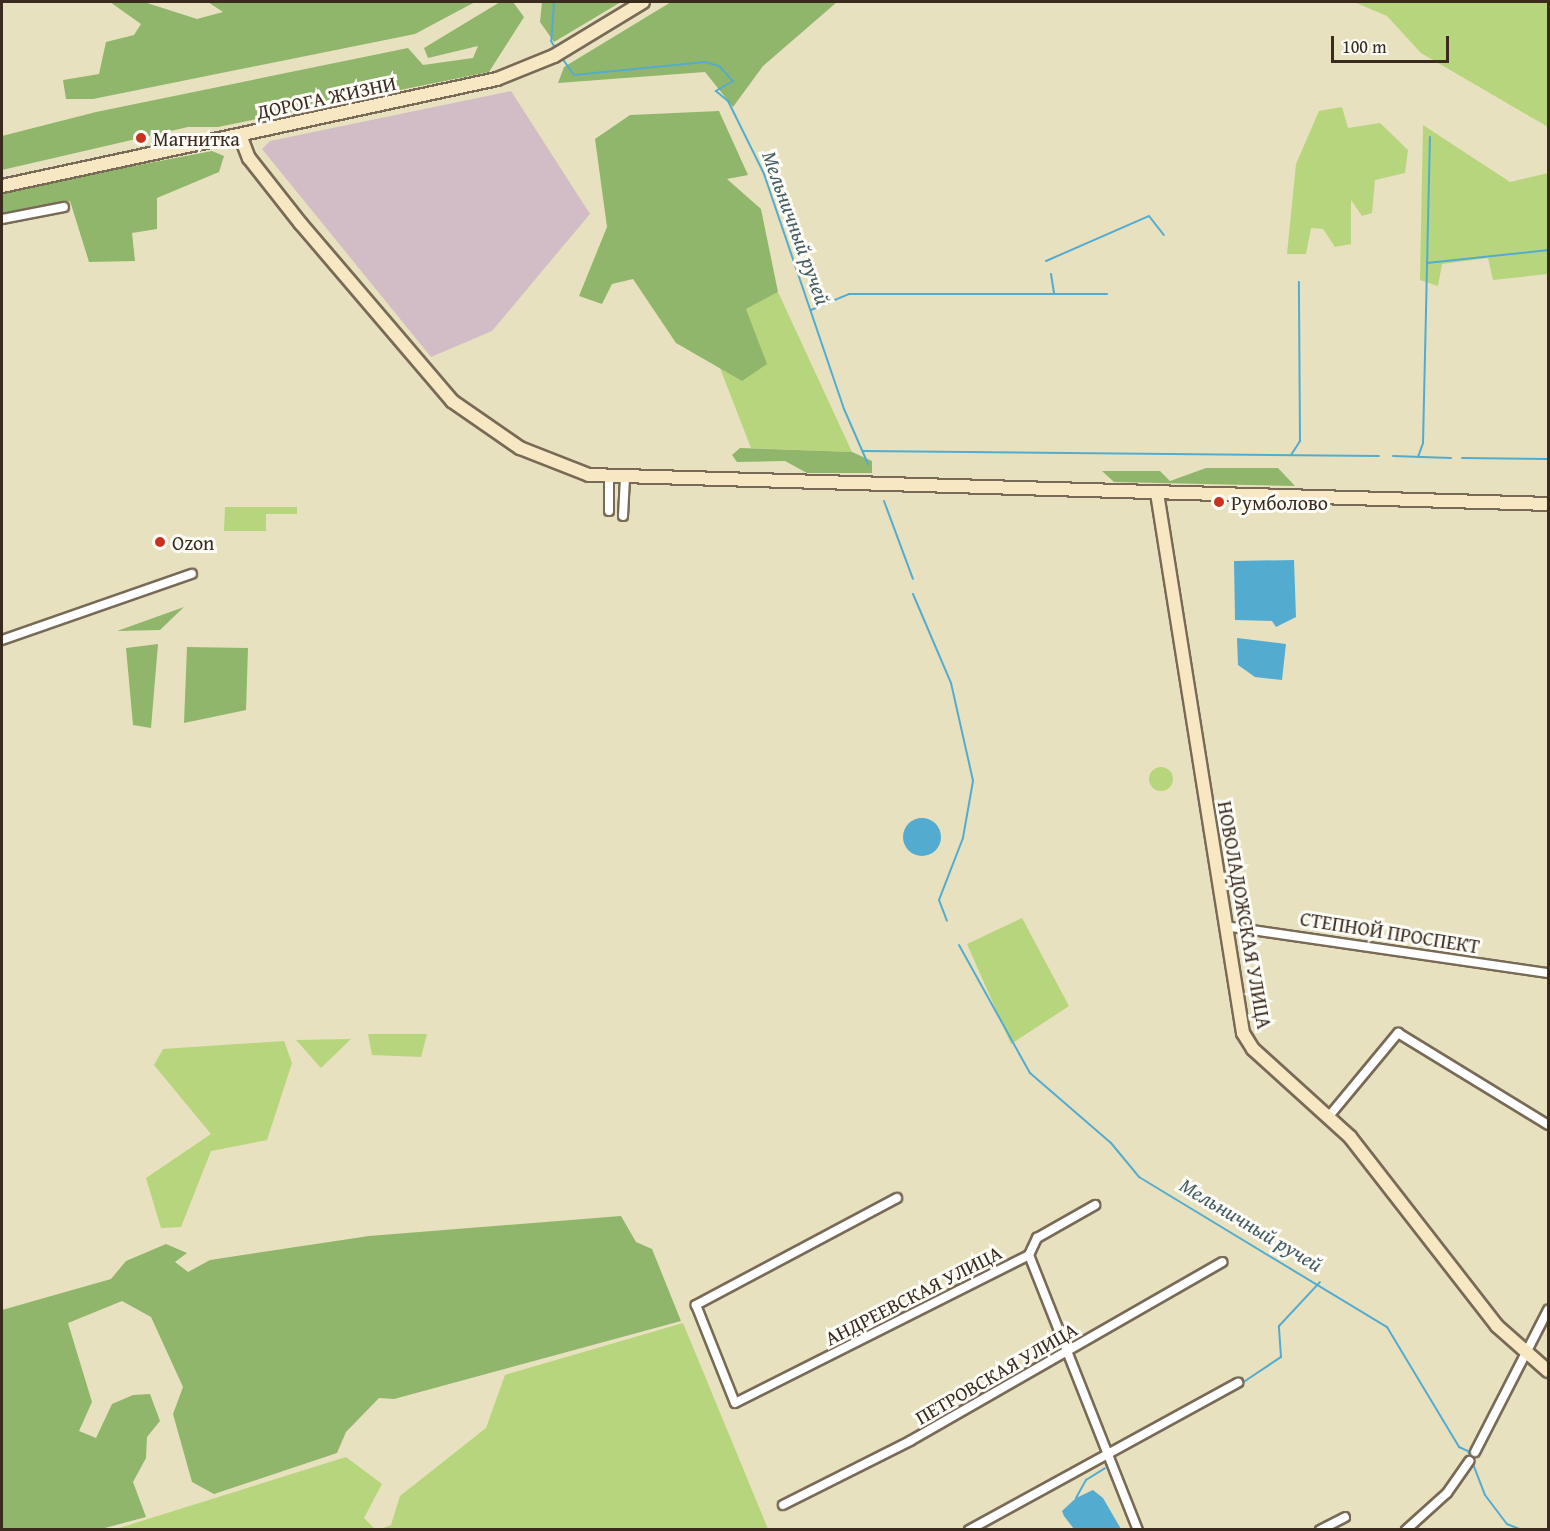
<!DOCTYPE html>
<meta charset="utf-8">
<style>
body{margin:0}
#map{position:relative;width:1550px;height:1531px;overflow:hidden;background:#e8e1bf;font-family:"Gentium Book Plus",serif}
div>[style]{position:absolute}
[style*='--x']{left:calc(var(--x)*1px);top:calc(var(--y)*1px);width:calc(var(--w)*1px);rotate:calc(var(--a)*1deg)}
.industrial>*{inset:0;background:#d2bdc6}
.green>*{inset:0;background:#b6d57c}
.round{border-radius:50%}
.forest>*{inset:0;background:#90b66c}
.water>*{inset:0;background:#53acd0}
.stream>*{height:2px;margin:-1px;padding:0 1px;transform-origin:1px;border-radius:1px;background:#53acd0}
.roads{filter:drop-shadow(2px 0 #786a56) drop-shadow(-2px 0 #786a56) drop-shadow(0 2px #786a56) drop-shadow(0 -2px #786a56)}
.street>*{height:8px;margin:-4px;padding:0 4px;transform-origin:4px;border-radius:4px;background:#fff}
.secondary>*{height:12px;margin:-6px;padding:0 6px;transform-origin:6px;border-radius:6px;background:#f7e8c3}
.dots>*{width:16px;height:16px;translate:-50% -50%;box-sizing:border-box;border:3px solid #fdfcf7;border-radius:50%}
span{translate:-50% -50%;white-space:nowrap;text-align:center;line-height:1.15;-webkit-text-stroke:6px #fdfcf7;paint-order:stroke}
.street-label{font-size:20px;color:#3b2a1e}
.poi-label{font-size:20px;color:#3b2a1e}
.left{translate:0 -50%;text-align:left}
.water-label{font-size:21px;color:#455e65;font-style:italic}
.frame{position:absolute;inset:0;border:3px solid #3b2a1e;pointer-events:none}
.scale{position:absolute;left:1331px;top:36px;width:118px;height:27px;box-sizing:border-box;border:3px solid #3b2a1e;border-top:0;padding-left:8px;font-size:18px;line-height:21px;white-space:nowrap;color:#3b2a1e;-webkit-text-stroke:4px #fdfcf7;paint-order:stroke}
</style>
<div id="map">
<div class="industrial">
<i style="clip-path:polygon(511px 91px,590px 214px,492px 331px,431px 357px,262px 149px,270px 141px)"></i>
</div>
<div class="green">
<i style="clip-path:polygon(1354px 2px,1548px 2px,1548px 127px,1421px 53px,1387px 16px)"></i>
<i style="clip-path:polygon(1342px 107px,1348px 128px,1380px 123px,1408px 150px,1405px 173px,1375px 180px,1372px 213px,1362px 216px,1351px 200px,1351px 244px,1335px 247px,1323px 229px,1311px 228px,1306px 254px,1287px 254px,1296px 164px,1319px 111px)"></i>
<i style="clip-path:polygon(1423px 125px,1510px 182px,1548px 173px,1548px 274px,1493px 280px,1488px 258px,1442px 264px,1438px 286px,1420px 280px)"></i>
<i style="clip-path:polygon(778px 292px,852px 452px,751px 448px,720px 368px,742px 381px,746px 309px)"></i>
<i style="clip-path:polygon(225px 507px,297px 507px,297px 514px,266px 514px,266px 531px,224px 531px)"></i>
<i class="round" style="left:1149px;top:767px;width:24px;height:24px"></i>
<i style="clip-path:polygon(1022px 918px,1069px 1006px,1011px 1044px,967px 944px)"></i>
<i style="clip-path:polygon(368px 1034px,427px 1034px,421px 1057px,372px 1055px)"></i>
<i style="clip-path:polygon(351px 1039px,321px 1068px,296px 1040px)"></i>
<i style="clip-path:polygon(284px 1041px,292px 1063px,267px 1140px,211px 1151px,181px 1227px,161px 1228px,146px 1178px,211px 1134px,154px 1065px,163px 1049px)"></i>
<i style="clip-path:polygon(683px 1323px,768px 1529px,381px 1529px,391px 1525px,400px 1496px,486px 1428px,505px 1375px)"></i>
<i style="clip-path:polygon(346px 1457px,382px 1484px,364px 1518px,375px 1529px,116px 1529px)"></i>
</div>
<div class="forest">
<i style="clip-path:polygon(110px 2px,144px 2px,197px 19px,223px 12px,208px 2px,475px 2px,415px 34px,93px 99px,66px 99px,63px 80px,99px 74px,106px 42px,134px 35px,141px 24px)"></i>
<i style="clip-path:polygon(500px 2px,513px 2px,524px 17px,489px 72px,218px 127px,188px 127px,2px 170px,2px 136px,96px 112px,408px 48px,423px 65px,473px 58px,478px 46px,428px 58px,424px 48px)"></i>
<i style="clip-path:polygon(542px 2px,621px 2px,554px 42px,540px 22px)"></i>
<i style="clip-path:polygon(671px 2px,837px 2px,763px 66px,733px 107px,705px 72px,558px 83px,564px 67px)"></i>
<i style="clip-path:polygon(719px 111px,748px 175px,727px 179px,761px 209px,778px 292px,746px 309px,767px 364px,742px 381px,676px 343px,633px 279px,612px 284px,602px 304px,579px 296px,607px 227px,595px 139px,630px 115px)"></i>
<i style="clip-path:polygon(212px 151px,224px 156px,219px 172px,157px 198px,157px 229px,132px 233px,135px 261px,89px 262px,70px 201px,2px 214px,2px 191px)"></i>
<i style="clip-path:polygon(740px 448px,852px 452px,872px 461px,872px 473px,807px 473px,785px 461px,737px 462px,732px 455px)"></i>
<i style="clip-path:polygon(1206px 468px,1278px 468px,1295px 486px,1114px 482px,1102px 471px,1160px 471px,1170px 481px)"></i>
<i style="clip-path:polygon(184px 607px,160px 630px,117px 631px)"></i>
<i style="clip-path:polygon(158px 644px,151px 728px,133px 725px,126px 648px)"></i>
<i style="clip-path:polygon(187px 647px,248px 648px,246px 710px,184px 723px)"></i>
<i style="clip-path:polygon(621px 1216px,636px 1242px,652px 1249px,681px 1321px,394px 1399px,379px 1398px,346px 1432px,337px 1453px,214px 1494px,192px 1482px,173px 1414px,183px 1387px,151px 1317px,122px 1301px,68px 1323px,92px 1402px,79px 1431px,96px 1438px,112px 1404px,133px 1395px,150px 1394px,160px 1421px,147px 1437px,146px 1458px,133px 1482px,146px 1517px,101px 1529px,2px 1529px,2px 1310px,111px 1279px,126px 1261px,166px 1244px,187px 1253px,175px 1262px,188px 1272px,210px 1260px,369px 1236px)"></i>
</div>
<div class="water">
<i style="clip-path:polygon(1294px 560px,1296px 617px,1276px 627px,1272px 621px,1235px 620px,1234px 561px)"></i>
<i style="clip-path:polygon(1237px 638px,1286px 644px,1282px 680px,1255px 677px,1238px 665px)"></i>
<i class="round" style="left:903px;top:818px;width:38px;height:38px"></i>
<i style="clip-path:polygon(1093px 1490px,1103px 1498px,1121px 1529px,1074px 1529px,1064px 1516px,1062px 1511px,1076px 1498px)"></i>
</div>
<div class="stream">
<i style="--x:554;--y:2;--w:39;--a:94"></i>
<i style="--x:551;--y:41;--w:12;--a:59"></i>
<i style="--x:562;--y:58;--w:21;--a:55"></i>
<i style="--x:574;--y:75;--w:132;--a:-5.7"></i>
<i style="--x:705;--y:62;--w:15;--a:16"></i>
<i style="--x:719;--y:66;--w:21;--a:47"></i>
<i style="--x:733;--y:81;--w:20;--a:150"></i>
<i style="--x:716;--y:91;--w:16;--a:40"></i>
<i style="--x:728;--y:101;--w:81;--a:63.7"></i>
<i style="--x:764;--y:174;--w:248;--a:71.2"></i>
<i style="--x:844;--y:409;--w:60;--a:66.4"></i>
<i style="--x:1046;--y:261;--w:112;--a:-23.6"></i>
<i style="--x:1149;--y:216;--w:24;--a:52"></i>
<i style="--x:1427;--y:263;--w:122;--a:-6.1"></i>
<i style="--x:1051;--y:274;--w:20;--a:81"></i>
<i style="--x:811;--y:310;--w:41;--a:-22.8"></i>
<i style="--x:849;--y:294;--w:258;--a:0"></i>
<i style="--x:863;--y:451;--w:516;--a:0.56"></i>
<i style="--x:1291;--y:455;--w:17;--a:-57"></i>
<i style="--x:1300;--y:441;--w:159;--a:-90.4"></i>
<i style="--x:1393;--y:456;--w:58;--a:2"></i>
<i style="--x:1418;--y:457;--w:15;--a:-70"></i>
<i style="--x:1423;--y:443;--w:306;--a:-88.7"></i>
<i style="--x:1462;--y:458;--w:86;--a:0.7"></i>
<i style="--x:884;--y:501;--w:83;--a:69.6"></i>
<i style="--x:913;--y:594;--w:97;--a:66.9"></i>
<i style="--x:951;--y:683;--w:100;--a:77.3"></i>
<i style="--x:973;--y:781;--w:58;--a:100"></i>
<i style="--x:963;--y:838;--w:66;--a:111.2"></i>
<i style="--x:939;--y:900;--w:22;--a:69"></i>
<i style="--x:959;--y:945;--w:146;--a:61"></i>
<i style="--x:1030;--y:1073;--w:107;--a:40.8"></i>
<i style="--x:1111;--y:1143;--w:44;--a:50.5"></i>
<i style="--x:1139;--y:1177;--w:290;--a:31.2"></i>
<i style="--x:1387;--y:1327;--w:140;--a:59"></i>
<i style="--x:1459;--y:1447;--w:10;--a:24"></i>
<i style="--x:1468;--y:1451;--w:47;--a:68.9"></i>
<i style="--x:1485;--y:1495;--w:36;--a:53"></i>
<i style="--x:1507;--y:1524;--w:16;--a:22"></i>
<i style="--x:1242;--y:1383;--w:47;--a:-33.7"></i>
<i style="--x:1281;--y:1357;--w:31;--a:-94"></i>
<i style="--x:1279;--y:1326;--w:60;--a:-47"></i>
<i style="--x:1114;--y:1455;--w:123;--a:-28.6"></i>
<i style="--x:1076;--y:1498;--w:21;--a:-61"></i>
<i style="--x:1086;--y:1480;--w:22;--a:-32"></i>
</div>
<div class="roads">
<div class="street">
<i style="--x:2;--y:219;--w:63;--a:-11"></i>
<i style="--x:609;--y:511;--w:32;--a:-90"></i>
<i style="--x:623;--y:516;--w:36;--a:-87"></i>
<i style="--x:2;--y:640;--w:201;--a:-19.2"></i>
<i style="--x:1225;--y:926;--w:326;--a:8.3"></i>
<i style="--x:1330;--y:1115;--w:107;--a:-50.3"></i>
<i style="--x:1398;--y:1033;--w:176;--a:31.5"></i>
<i style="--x:897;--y:1198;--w:228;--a:152"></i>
<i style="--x:696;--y:1305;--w:105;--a:68.3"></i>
<i style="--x:735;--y:1403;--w:329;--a:-26.7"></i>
<i style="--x:1029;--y:1255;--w:19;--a:-65"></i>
<i style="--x:1037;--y:1238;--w:67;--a:-29.6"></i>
<i style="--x:1029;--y:1255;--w:296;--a:68.4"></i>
<i style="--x:1475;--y:1452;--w:160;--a:-62.8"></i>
<i style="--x:783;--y:1505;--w:142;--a:-26.7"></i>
<i style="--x:910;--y:1441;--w:360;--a:-29.8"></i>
<i style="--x:969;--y:1530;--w:307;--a:-28.7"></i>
<i style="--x:1320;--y:1530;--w:28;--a:-27"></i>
<i style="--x:1406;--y:1530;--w:55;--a:-42.1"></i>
<i style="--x:1447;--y:1493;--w:39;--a:-55"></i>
</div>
<div class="secondary">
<i style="--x:240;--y:135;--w:25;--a:69"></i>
<i style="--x:249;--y:158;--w:84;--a:51.8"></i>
<i style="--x:301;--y:224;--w:233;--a:49.5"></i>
<i style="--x:452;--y:401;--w:83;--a:34.7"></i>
<i style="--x:520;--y:448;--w:74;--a:21.4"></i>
<i style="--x:589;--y:475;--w:959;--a:1.73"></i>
<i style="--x:2;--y:186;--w:506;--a:-12.2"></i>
<i style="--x:497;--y:79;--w:61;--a:-22"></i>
<i style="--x:554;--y:56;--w:104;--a:-31.2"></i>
<i style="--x:1157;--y:493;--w:547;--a:80.95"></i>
<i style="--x:1243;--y:1033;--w:19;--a:58"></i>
<i style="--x:1253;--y:1049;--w:131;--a:42.2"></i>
<i style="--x:1350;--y:1137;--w:239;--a:52.1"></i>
<i style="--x:1497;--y:1326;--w:68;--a:41.4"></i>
</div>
</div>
<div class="dots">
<i style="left:141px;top:138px;background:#c8321e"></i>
<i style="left:1219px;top:502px;background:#c8321e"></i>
<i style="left:160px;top:542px;background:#c8321e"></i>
</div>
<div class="street-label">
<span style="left:326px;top:97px;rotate:-12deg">ДОРОГА ЖИЗНИ</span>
<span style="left:1245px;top:915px;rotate:80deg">НОВОЛАДОЖСКАЯ УЛИЦА</span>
<span style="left:1390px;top:932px;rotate:9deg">СТЕПНОЙ ПРОСПЕКТ</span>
<span style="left:913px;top:1295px;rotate:-27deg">АНДРЕЕВСКАЯ УЛИЦА</span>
<span style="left:996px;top:1373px;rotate:-30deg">ПЕТРОВСКАЯ УЛИЦА</span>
</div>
<div class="poi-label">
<span class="left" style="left:153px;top:138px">Магнитка</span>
<span class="left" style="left:1231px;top:502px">Румболово</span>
<span class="left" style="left:172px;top:542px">Ozon</span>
</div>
<div class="water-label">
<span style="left:796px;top:228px;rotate:70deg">Мельничный ручей</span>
<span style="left:1251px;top:1225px;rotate:31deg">Мельничный ручей</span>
</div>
<div class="frame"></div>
<div class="scale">100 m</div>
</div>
